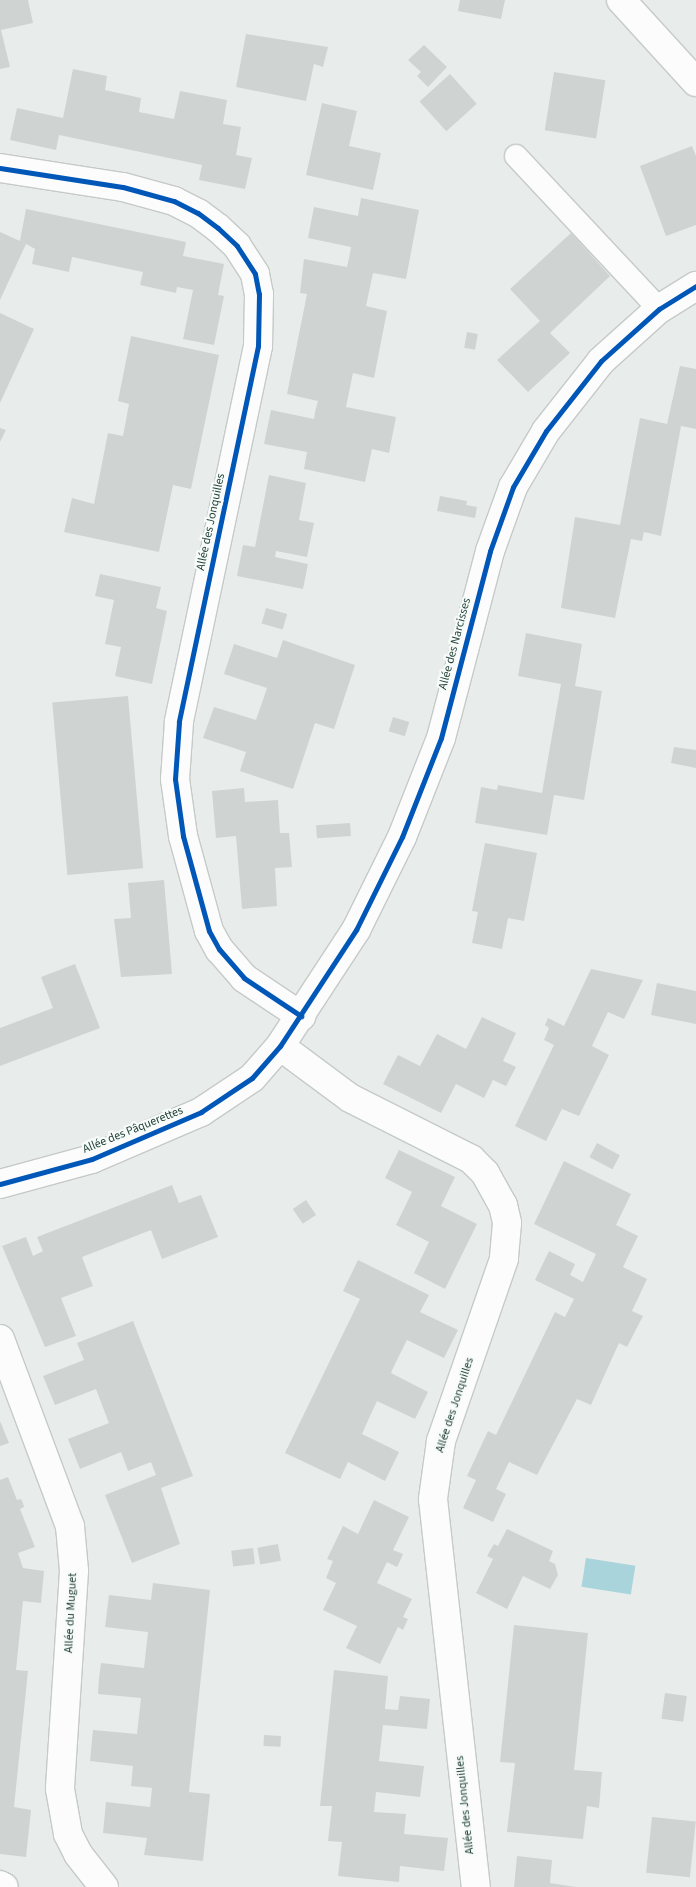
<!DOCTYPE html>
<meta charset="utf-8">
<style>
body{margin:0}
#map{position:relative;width:696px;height:1887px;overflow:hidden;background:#e8edeb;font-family:"Source Sans 3",sans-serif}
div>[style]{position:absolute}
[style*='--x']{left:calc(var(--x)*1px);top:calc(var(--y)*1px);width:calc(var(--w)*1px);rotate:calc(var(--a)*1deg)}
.water>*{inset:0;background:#a9d4db;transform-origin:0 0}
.building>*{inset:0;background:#cfd4d2;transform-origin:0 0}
.roads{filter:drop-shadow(1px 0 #c5cac8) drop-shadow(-1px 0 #c5cac8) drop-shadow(0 1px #c5cac8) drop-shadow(0 -1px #c5cac8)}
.service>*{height:22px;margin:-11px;padding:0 11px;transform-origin:11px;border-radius:11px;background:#fcfcfc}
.minor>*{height:28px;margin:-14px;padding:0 14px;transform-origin:14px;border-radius:14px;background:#fcfcfc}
.cycleway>*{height:5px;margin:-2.5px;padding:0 2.5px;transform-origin:2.5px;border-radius:2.5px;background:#0057b8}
span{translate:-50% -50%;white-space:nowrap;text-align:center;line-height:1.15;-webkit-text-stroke:4.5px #f7fbf9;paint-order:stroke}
.street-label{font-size:12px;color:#24423a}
</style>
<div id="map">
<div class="water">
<i style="left:586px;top:1558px;width:50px;height:29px;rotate:9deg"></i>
</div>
<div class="building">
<i style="clip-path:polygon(0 0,28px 0,33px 23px,1px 30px,10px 67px,0 69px)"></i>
<i style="clip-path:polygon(460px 0,505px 0,501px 19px,458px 11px)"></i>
<i style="clip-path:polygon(246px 34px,328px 47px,323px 67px,314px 64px,306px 101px,236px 87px)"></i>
<i style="clip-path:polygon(424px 45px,447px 67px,428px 87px,417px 76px,421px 72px,408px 60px)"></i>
<i style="clip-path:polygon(73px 69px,107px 76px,105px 90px,141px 98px,139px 112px,174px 119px,180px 91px,227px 100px,223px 124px,241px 127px,236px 155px,252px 158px,245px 189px,199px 180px,202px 165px,131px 150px,59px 135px,56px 150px,10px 140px,17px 108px,63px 118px)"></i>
<i style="left:554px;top:72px;width:52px;height:59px;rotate:9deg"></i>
<i style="left:450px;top:74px;width:40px;height:41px;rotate:48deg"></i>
<i style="clip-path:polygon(322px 103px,357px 111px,349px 146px,381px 153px,373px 190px,306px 175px)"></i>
<i style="clip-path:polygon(692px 146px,696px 156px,696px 225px,666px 236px,640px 166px)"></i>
<i style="clip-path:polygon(361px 198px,419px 210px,406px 279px,373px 273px,366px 306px,387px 311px,374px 378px,353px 373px,346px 407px,396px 417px,389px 453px,372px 449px,365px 482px,304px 469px,307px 452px,264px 444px,271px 410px,314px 419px,315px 412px,318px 401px,287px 394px,307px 294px,300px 293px,304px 259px,347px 267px,349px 258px,351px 247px,308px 238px,314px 207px,358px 216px)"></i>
<i style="clip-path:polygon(26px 209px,186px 242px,183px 256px,224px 264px,218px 295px,224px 296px,214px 345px,183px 339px,193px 290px,177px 287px,176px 293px,140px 285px,143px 272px,72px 257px,69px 272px,32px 264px,35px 249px,26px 244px,0 300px,0 232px,20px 241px)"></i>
<i style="clip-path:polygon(571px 233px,610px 276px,550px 333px,570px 353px,528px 392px,497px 360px,540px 321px,510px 289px)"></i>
<i style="clip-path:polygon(0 313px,34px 329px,0 403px)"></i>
<i style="left:467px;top:332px;width:11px;height:16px;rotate:10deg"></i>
<i style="clip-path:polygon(131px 336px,219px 355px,191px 489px,173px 485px,159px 552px,64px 532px,72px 498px,94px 504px,108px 433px,123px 436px,129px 404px,118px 401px)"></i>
<i style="clip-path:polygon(680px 366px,696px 369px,696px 429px,681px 426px,661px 536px,644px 532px,642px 541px,631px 539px,615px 618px,561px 608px,575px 517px,620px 525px,640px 418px,667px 424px)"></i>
<i style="clip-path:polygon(0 428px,6px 430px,0 442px)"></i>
<i style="clip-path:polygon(269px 475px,306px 483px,299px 520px,314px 523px,307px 557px,276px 551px,275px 557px,308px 564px,303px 589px,237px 576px,243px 545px,255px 547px)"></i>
<i style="clip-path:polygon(440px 496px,467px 501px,466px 505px,477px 507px,475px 518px,437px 511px)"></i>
<i style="clip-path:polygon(100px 574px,161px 587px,156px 608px,167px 611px,152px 684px,115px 676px,121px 647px,105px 644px,114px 600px,95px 596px)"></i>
<i style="left:266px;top:608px;width:22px;height:16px;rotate:16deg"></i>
<i style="clip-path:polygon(526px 633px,582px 644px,575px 686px,602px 691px,584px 800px,554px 795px,547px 835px,475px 823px,481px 787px,497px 790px,498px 785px,542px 793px,561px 684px,518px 676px)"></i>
<i style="clip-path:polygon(283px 640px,355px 665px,334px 729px,315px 723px,293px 789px,240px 771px,246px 752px,203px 738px,214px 707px,256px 720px,267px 688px,224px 674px,234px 644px,277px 658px)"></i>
<i style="left:128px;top:696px;width:173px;height:76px;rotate:85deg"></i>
<i style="left:393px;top:717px;width:17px;height:15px;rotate:17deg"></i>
<i style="clip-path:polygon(674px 747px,696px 750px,696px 768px,671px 763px)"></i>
<i style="clip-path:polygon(244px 788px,245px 802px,278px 800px,280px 833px,289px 833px,292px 867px,275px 868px,277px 906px,242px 909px,236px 836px,216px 838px,212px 791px)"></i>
<i style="left:350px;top:823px;width:13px;height:34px;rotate:86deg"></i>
<i style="clip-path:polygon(485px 843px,537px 853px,524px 921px,508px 918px,502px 949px,472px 943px,478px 912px,472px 911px)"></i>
<i style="clip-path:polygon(164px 880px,172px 974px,121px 977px,114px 919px,131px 918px,128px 883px)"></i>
<i style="clip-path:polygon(75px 964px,100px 1028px,0 1066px,0 1028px,53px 1008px,41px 977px)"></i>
<i style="clip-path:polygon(591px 969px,643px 980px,624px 1019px,608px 1012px,592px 1046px,609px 1055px,579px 1116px,562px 1109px,546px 1141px,515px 1126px,554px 1045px,544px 1040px,549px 1028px,545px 1025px,548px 1018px,564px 1026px)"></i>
<i style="clip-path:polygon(657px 983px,696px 991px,696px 1024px,651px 1015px)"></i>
<i style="clip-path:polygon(482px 1017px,516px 1033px,503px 1061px,516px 1067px,506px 1086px,493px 1080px,484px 1098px,456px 1084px,441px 1113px,383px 1084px,398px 1055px,420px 1066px,437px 1034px,466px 1049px)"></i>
<i style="left:597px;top:1143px;width:26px;height:16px;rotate:28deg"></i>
<i style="clip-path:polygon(399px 1150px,455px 1177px,441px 1206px,477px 1224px,445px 1289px,414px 1273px,429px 1242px,396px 1225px,412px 1192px,385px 1178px)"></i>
<i style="clip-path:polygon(564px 1161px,631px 1194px,616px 1225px,638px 1236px,623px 1267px,647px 1279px,632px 1311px,643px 1316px,627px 1347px,619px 1343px,591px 1405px,577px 1399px,537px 1475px,509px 1462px,496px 1489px,506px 1494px,493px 1522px,463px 1508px,476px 1480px,467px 1476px,488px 1431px,496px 1435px,555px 1312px,565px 1317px,574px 1299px,535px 1280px,549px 1251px,575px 1264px,570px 1275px,583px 1282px,596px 1254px,534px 1224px)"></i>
<i style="clip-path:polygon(172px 1185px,179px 1203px,201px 1195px,218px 1237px,162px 1259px,151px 1230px,82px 1257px,93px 1286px,61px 1298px,76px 1336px,45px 1347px,2px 1246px,26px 1237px,33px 1256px,43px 1251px,37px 1237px)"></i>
<i style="left:306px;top:1200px;width:18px;height:16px;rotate:56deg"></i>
<i style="clip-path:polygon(358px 1260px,429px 1295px,420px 1312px,458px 1330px,444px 1358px,407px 1340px,394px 1366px,391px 1373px,428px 1392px,415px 1419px,377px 1401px,370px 1416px,362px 1434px,399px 1452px,385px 1481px,348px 1462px,340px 1479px,285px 1453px,360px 1299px,343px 1291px)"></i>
<i style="clip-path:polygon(133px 1321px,193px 1476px,161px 1488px,180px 1544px,132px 1563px,105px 1495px,156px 1475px,151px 1462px,128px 1471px,121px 1452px,80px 1469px,68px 1439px,109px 1423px,107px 1418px,96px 1389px,55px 1405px,43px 1376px,84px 1360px,77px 1343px)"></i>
<i style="clip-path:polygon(0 1421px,9px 1443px,0 1446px)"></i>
<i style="clip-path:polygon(8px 1477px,17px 1500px,21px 1499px,23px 1503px,24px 1507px,20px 1509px,35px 1547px,18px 1553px,23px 1568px,44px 1571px,41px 1603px,23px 1601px,16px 1670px,28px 1671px,14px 1807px,31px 1810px,26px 1857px,0 1854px,0 1480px)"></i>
<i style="clip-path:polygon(374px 1500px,409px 1517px,393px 1550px,403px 1554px,400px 1561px,397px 1567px,387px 1562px,377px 1583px,412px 1599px,403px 1617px,408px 1619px,403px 1630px,398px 1627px,380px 1664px,346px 1648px,357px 1626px,323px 1610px,336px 1583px,326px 1578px,333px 1561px,327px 1559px,343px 1526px,358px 1534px)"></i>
<i style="clip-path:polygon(507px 1529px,553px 1551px,549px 1561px,555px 1564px,558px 1575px,550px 1589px,523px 1576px,507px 1609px,476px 1593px,493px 1559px,487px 1556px,494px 1544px,498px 1546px)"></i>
<i style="left:278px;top:1544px;width:17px;height:21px;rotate:80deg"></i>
<i style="left:253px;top:1548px;width:16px;height:22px;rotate:83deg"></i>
<i style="clip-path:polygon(153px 1583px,210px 1590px,189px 1792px,210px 1794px,203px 1861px,144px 1855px,147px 1838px,103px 1833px,106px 1802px,150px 1807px,152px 1788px,131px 1786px,133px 1766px,90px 1761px,93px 1730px,137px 1734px,141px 1698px,98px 1694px,99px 1678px,101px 1663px,144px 1668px,148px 1632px,105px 1627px,109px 1595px,151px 1600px)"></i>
<i style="clip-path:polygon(514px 1625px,588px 1633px,574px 1770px,602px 1772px,599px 1808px,587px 1806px,583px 1839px,507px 1832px,515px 1763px,500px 1762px)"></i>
<i style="clip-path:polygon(334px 1670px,388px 1676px,385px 1709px,398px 1710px,400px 1696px,430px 1699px,427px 1729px,383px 1725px,379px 1761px,424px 1766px,420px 1797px,376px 1792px,374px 1812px,406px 1814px,404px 1834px,448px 1838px,444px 1871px,400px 1866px,399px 1882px,338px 1876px,342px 1842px,328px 1841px,332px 1806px,320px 1806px)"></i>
<i style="left:665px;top:1693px;width:22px;height:26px;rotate:8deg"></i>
<i style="left:264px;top:1735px;width:17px;height:11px;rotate:3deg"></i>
<i style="left:652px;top:1817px;width:44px;height:56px;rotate:6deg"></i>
<i style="clip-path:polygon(517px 1856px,552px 1860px,550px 1883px,576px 1887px,514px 1887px)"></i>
</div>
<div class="roads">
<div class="service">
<i style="--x:516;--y:156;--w:209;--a:46.9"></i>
</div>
<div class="minor">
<i style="--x:621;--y:0;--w:111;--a:47.6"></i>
<i style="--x:0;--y:168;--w:124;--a:8.8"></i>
<i style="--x:123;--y:187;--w:53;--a:15.4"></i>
<i style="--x:174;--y:201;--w:27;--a:27"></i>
<i style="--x:198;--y:213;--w:25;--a:37"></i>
<i style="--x:218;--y:228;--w:26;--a:43"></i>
<i style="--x:237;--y:246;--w:33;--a:57"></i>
<i style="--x:255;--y:274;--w:20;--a:79"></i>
<i style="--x:259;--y:294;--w:52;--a:91.1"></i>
<i style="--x:258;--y:346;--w:384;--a:101.9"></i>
<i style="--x:179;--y:722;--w:57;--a:94"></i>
<i style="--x:175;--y:779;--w:58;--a:82"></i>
<i style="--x:183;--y:836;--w:98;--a:74.7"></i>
<i style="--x:209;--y:931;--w:21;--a:61"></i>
<i style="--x:219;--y:949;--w:38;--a:49"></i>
<i style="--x:244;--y:978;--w:69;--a:33.7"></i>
<i style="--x:280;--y:1046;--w:87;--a:36.6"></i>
<i style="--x:350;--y:1098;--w:136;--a:26.8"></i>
<i style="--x:471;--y:1159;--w:20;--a:45"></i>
<i style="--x:485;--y:1173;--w:37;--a:61"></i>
<i style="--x:503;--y:1205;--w:18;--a:77"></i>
<i style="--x:507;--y:1223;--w:36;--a:95"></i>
<i style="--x:504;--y:1259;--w:193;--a:109.1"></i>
<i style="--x:441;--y:1441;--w:59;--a:97.9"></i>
<i style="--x:433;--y:1499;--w:390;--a:83.7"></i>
<i style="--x:0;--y:1184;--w:95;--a:-15.2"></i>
<i style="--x:92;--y:1159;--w:119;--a:-23.3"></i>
<i style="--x:201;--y:1112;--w:61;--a:-33.7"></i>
<i style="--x:252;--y:1078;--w:43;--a:-48.8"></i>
<i style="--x:280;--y:1046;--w:139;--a:-56.8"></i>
<i style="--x:356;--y:930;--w:104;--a:-63.7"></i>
<i style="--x:402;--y:837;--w:106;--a:-68.5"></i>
<i style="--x:441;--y:738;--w:193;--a:-75.3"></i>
<i style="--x:490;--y:551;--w:68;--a:-70.2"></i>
<i style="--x:513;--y:487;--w:65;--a:-59.5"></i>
<i style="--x:546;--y:431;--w:89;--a:-51.8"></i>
<i style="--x:601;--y:361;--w:78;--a:-41.9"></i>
<i style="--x:659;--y:309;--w:44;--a:-31.9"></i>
<i style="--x:0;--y:1339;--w:200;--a:69.5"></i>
<i style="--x:70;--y:1526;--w:45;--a:84.9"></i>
<i style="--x:74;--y:1571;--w:218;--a:93.7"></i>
<i style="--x:60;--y:1789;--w:46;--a:79.9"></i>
<i style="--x:68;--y:1834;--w:22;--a:63"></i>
<i style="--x:78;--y:1854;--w:42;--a:51.8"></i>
<i style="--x:0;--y:1885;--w:4;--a:27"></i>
</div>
</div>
<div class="cycleway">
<i style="--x:0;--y:168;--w:124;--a:8.8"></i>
<i style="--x:123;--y:187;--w:53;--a:15.4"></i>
<i style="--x:174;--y:201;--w:27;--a:27"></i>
<i style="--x:198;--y:213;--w:25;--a:37"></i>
<i style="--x:218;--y:228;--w:26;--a:43"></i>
<i style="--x:237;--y:246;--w:33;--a:57"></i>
<i style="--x:255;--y:274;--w:20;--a:79"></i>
<i style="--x:259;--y:294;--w:52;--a:91.1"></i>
<i style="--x:258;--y:346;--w:384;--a:101.9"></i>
<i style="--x:179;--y:722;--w:57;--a:94"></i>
<i style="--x:175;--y:779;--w:58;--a:82"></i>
<i style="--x:183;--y:836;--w:98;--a:74.7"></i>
<i style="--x:209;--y:931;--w:21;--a:61"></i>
<i style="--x:219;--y:949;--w:38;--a:49"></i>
<i style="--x:244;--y:978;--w:69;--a:33.7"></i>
<i style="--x:0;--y:1184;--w:95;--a:-15.2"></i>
<i style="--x:92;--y:1159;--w:119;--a:-23.3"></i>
<i style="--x:201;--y:1112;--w:61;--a:-33.7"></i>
<i style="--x:252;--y:1078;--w:43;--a:-48.8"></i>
<i style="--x:280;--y:1046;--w:139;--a:-56.8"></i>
<i style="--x:356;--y:930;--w:104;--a:-63.7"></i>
<i style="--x:402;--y:837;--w:106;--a:-68.5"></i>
<i style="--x:441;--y:738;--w:193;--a:-75.3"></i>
<i style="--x:490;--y:551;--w:68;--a:-70.2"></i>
<i style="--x:513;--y:487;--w:65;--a:-59.5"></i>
<i style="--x:546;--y:431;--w:89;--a:-51.8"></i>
<i style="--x:601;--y:361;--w:78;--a:-41.9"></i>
<i style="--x:659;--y:309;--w:44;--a:-31.9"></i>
</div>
<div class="street-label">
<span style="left:211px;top:522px;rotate:-78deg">Allée des Jonquilles</span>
<span style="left:455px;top:644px;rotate:-75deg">Allée des Narcisses</span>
<span style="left:133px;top:1130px;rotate:-22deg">Allée des Pâquerettes</span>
<span style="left:455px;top:1405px;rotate:-72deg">Allée des Jonquilles</span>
<span style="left:71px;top:1613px;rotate:-87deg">Allée du Muguet</span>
<span style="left:465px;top:1805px;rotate:-96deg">Allée des Jonquilles</span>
</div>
</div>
